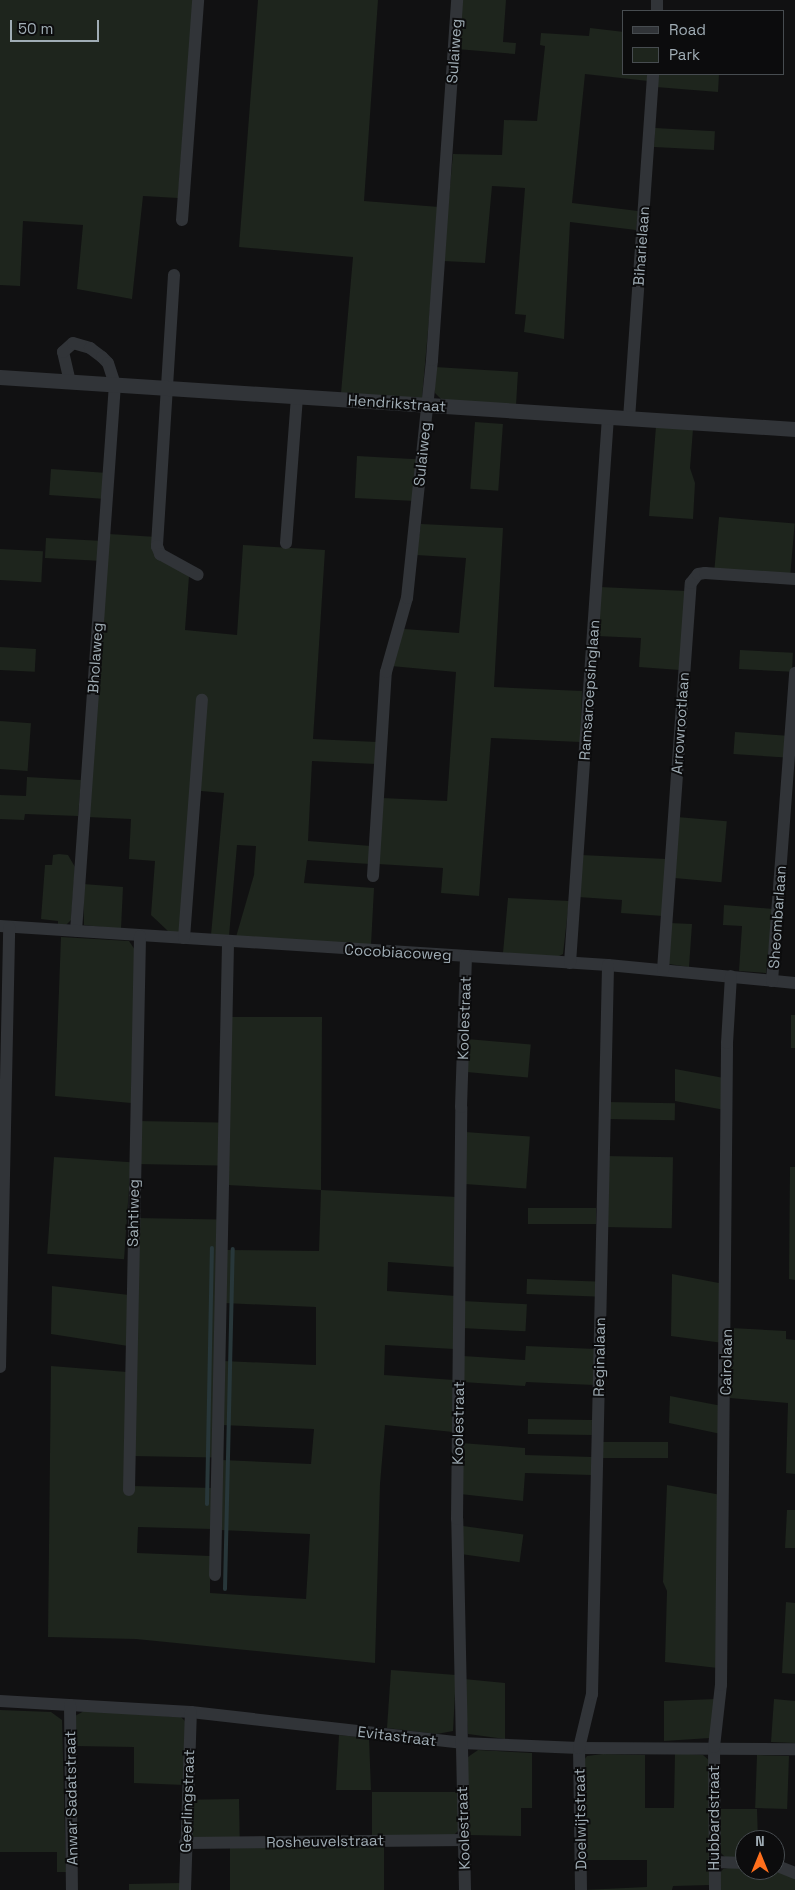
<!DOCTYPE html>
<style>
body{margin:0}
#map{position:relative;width:795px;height:1890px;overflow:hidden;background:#111112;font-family:"Space Grotesk",sans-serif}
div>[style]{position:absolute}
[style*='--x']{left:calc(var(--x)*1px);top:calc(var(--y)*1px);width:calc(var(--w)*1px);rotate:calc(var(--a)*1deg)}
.green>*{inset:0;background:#1e251d;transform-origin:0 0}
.stream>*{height:4px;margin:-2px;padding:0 2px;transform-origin:2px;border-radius:2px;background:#28373a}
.minor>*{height:12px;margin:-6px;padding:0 6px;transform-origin:6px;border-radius:6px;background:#313438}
.tertiary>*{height:15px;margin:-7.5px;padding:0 7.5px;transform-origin:7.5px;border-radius:7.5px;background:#313438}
span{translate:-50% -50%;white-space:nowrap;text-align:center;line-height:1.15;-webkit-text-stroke:4px #0c0c0d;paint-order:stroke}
.street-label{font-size:15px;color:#a0adb5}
.legend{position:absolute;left:622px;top:10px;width:162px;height:65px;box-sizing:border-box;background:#0c0c0d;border:1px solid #474c50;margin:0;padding:6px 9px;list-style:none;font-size:15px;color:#a0adb5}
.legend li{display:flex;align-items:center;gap:10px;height:25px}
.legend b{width:25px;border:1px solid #474c50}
.north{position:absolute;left:735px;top:1830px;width:50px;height:50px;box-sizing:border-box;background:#0c0c0d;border:1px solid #474c50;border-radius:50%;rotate:0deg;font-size:14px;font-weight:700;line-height:20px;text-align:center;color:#a0adb5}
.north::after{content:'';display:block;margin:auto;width:18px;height:22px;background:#ff6f1c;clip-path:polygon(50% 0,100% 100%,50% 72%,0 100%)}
.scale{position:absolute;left:10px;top:20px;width:89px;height:22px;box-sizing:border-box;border:2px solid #a0adb5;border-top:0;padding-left:6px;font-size:15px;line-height:18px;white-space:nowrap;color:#a0adb5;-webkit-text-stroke:4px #0c0c0d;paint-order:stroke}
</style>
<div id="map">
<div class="green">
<i style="clip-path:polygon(0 0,193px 0,178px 198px,143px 196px,132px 299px,77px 289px,83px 225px,23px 221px,20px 286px,0 285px)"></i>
<i style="clip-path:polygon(258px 0,378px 0,364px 201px,439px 207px,422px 398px,341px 393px,353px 257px,239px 247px)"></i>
<i style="clip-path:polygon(461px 0,506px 0,503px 42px,516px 43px,515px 54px,457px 49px)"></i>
<i style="clip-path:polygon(590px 28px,624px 32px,624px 74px,649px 74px,648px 81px,585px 74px,572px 203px,638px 211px,636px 230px,570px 222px,564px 339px,524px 332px,526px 315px,515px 314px,525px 188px,492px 186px,485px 263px,443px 261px,453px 154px,502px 155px,504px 120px,537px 121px,545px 46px,540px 45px,541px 33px,589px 36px)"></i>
<i style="clip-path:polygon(657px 74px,719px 74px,718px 92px,656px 87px)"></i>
<i style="left:655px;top:128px;width:60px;height:19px;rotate:3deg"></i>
<i style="clip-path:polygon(435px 367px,518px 372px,516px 405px,442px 400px,435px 393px)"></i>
<i style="left:475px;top:422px;width:28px;height:67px;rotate:4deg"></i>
<i style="clip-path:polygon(656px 426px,693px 429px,690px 468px,695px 483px,693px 519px,649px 516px)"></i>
<i style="left:357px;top:456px;width:60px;height:42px;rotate:3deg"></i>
<i style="left:51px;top:469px;width:53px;height:26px;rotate:4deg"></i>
<i style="left:719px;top:517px;width:76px;height:53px;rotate:5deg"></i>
<i style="clip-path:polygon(421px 524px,503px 528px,494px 687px,582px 691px,580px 742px,491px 738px,479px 896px,441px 893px,443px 868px,378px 864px,382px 798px,447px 801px,456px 672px,391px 666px,404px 629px,459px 633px,466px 558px,416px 555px)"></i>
<i style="clip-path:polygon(109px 534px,157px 537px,156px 553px,189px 576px,185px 630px,237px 635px,243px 545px,325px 550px,313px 739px,377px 742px,376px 764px,312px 761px,308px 841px,371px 846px,370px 864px,307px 860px,304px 883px,374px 888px,371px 945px,236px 937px,254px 875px,256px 846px,237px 845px,229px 936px,211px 935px,224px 793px,201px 791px,184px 933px,169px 932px,151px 915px,155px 861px,129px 859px,131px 819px,87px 817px)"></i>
<i style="left:46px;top:538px;width:53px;height:20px;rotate:3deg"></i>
<i style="left:0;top:549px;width:43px;height:31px;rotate:3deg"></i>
<i style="clip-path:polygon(600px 587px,686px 591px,680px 670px,639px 667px,641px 638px,597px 636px)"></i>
<i style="left:0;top:647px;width:36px;height:23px;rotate:3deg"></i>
<i style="left:740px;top:650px;width:53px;height:19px;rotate:3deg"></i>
<i style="left:0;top:721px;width:31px;height:48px;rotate:4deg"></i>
<i style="left:735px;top:732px;width:52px;height:22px;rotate:4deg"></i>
<i style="clip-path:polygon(27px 777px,81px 780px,78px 816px,25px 814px,24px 820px,0 819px,0 795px,26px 796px)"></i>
<i style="left:677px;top:817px;width:50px;height:61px;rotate:5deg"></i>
<i style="clip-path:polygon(59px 854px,68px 855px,75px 867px,71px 920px,66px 925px,58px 924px,58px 921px,41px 919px,45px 865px,52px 865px,53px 855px)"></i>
<i style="clip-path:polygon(581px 855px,666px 859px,663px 916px,621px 913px,622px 900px,578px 897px)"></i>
<i style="clip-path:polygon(83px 884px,123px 887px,121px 929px,84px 925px)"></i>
<i style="clip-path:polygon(508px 898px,569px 901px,563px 954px,557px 957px,503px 953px)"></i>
<i style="clip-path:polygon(724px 905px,773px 909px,766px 973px,739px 971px,742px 926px,723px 925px)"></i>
<i style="clip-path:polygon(669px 923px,692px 924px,689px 967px,669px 964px)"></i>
<i style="clip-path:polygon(61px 937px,129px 941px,135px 950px,131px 1103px,55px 1096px)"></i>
<i style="left:791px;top:1015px;width:4px;height:33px"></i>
<i style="clip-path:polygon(230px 1017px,322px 1017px,321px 1190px,457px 1197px,456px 1267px,388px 1262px,387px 1291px,456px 1296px,454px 1349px,385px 1345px,384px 1375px,454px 1380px,453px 1432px,385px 1425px,380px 1484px,375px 1663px,136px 1639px,48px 1637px,51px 1366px,127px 1372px,132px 1486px,213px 1488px,212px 1529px,138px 1527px,137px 1553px,210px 1556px,210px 1593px,306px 1599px,310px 1534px,220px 1530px,222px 1460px,311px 1464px,314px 1429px,222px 1425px,223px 1361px,316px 1365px,316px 1307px,224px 1303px,226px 1250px,319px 1251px,321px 1190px,227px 1185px)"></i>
<i style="left:467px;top:1039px;width:64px;height:33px;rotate:5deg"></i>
<i style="clip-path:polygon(675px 1069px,724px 1078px,725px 1110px,675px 1101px)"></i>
<i style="left:607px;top:1102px;width:68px;height:17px;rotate:1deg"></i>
<i style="left:137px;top:1121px;width:82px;height:43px;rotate:1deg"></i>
<i style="left:465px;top:1132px;width:65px;height:52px;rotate:4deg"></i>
<i style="left:605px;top:1156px;width:68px;height:71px;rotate:1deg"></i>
<i style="left:54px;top:1157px;width:77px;height:97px;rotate:4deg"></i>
<i style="clip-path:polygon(790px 1167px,795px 1167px,795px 1280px,789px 1279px)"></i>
<i style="left:528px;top:1208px;width:68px;height:16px"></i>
<i style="left:136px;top:1218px;width:83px;height:238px;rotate:1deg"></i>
<i style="clip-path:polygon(672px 1274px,724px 1284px,723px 1343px,671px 1336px)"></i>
<i style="left:527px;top:1279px;width:69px;height:15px;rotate:2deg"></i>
<i style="clip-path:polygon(52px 1286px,129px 1295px,128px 1346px,51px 1334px)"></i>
<i style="left:463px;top:1301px;width:64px;height:27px;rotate:3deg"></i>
<i style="clip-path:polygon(731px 1328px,786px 1331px,786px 1339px,795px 1340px,795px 1474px,786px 1473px,788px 1403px,730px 1398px)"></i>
<i style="clip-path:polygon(526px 1346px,595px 1349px,594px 1385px,526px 1382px,525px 1386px,462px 1382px,463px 1356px,525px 1360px)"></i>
<i style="clip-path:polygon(670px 1396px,722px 1406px,721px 1434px,669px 1423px)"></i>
<i style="left:528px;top:1419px;width:64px;height:15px;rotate:1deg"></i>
<i style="left:600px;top:1442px;width:68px;height:16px"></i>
<i style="clip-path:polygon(461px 1443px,525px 1448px,525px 1455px,592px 1457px,591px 1475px,525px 1473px,523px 1501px,460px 1494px)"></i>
<i style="clip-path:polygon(667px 1485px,721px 1495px,718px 1668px,665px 1662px,667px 1591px,663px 1582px)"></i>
<i style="clip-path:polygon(787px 1510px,795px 1510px,795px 1548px,785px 1548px)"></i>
<i style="left:463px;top:1526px;width:61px;height:28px;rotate:8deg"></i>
<i style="clip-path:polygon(786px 1602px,795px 1603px,795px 1674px,782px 1673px)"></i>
<i style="clip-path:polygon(391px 1670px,456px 1675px,453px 1731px,437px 1734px,387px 1728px)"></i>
<i style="clip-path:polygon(464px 1679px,505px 1683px,505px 1739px,468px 1734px)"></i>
<i style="clip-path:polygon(716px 1699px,710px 1738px,664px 1741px,664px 1701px)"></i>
<i style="clip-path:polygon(774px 1699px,795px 1701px,795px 1743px,771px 1742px)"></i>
<i style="clip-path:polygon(0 1710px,51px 1712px,62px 1720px,66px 1872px,57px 1872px,57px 1852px,0 1852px)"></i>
<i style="clip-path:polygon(84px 1711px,181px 1717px,186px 1722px,185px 1785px,134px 1783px,134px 1747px,75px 1746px,75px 1716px)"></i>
<i style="clip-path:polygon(339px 1735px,369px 1738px,371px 1790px,336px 1790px)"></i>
<i style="clip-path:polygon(478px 1750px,532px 1753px,532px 1808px,521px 1808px,521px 1836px,468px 1835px,468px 1757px)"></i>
<i style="clip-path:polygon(675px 1753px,703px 1755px,710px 1761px,710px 1885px,673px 1886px,672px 1890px,583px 1890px,647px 1887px,647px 1860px,583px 1860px,584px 1760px,587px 1756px,603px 1754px,645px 1755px,645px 1808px,674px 1808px)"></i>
<i style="left:757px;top:1755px;width:32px;height:53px;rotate:2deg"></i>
<i style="clip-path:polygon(372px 1792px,459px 1792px,458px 1831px,454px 1835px,372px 1836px)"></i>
<i style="left:239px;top:1799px;width:41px;height:49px;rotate:89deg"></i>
<i style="clip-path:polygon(717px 1809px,757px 1809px,758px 1840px,745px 1840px,745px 1859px,726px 1858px,719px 1851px)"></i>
<i style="left:230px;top:1845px;width:154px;height:45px"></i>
<i style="clip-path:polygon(745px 1865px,745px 1870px,775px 1870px,795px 1876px,795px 1890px,719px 1890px,720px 1873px,723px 1869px)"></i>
<i style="clip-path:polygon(181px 1883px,181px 1890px,129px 1890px,129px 1884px)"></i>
</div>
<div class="stream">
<i style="--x:207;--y:1504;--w:256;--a:-88.9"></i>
<i style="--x:225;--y:1589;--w:340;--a:-88.7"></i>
</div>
<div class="minor">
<i style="--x:657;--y:11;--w:11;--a:-90"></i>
<i style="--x:182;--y:220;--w:221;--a:-85.8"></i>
<i style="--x:174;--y:275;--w:272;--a:93.6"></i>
<i style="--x:157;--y:546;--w:9;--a:69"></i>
<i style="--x:160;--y:554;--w:43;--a:28.9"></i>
<i style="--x:70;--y:382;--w:31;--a:-103"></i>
<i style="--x:63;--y:352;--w:13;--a:-42"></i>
<i style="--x:73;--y:343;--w:18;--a:16"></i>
<i style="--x:90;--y:348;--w:15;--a:37"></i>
<i style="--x:102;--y:357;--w:8;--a:45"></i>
<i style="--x:108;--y:363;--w:22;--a:72"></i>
<i style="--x:115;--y:384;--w:548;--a:94.08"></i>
<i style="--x:629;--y:419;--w:346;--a:-86"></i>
<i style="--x:286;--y:543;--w:147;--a:-85.7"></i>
<i style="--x:373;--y:876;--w:204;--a:-86.4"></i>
<i style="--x:386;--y:672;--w:77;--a:-74.2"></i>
<i style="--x:407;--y:598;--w:239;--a:-84"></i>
<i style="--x:432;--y:360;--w:361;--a:-86"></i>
<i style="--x:0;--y:926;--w:609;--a:3.67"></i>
<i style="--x:608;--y:965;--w:188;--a:5.5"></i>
<i style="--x:184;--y:938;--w:239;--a:-85.7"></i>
<i style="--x:570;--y:963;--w:547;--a:-86.02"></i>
<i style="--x:663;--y:970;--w:388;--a:-85.9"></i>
<i style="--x:691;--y:583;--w:11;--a:-52"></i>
<i style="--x:698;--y:574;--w:7;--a:-8"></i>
<i style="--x:705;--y:573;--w:90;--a:3.8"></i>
<i style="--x:772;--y:981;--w:309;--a:-85.7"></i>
<i style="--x:0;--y:1367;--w:440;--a:-88.8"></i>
<i style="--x:129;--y:1490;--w:554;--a:-88.86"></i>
<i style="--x:215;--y:1575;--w:633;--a:-88.82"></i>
<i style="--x:0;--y:1701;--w:191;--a:3.3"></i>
<i style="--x:191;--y:1712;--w:272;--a:6.5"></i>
<i style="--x:461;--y:1743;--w:118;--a:2.4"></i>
<i style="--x:579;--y:1748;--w:216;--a:0.3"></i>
<i style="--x:70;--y:1705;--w:185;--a:89.4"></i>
<i style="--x:185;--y:1843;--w:279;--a:-0.6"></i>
<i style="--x:714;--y:1862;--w:31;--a:2"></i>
<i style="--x:775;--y:1865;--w:22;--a:22"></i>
<i style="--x:185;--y:1890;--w:178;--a:-88.1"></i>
<i style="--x:465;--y:1890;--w:371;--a:-91.2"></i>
<i style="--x:457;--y:1519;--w:412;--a:-89.4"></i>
<i style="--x:461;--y:1107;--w:151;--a:-88.1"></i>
<i style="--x:581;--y:1890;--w:142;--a:-90.8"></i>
<i style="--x:579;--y:1748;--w:56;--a:-76.5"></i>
<i style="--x:592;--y:1694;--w:729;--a:-88.74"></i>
<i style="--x:715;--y:1890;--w:143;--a:-90.4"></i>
<i style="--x:714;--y:1747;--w:62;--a:-83.6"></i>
<i style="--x:721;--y:1685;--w:642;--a:-89.46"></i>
<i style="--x:727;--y:1043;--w:67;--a:-86.6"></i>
</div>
<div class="tertiary">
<i style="--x:0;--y:377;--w:797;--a:3.74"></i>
</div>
<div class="street-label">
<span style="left:454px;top:51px;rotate:-86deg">Sulaiweg</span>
<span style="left:641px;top:246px;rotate:-86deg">Biharielaan</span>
<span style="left:397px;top:403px;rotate:4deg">Hendrikstraat</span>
<span style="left:422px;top:454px;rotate:-84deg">Sulaiweg</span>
<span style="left:95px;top:658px;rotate:-86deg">Bholaweg</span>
<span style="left:589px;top:690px;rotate:-86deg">Ramsaroepsinglaan</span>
<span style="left:680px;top:723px;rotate:-86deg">Arrowrootlaan</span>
<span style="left:777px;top:917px;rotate:-86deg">Sheombarlaan</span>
<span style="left:398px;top:952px;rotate:3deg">Cocobiacoweg</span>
<span style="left:464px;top:1018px;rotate:-88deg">Koolestraat</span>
<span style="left:133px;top:1213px;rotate:-89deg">Sahtiweg</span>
<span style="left:599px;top:1357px;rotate:-89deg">Reginalaan</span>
<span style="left:726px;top:1362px;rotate:-89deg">Cairolaan</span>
<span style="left:458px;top:1423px;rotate:-89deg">Koolestraat</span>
<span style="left:397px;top:1736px;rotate:7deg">Evitastraat</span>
<span style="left:71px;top:1798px;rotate:-91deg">Anwar Sadatstraat</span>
<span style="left:187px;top:1801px;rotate:-88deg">Geerlingstraat</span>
<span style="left:714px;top:1818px;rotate:-90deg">Hubbardstraat</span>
<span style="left:580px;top:1819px;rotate:-91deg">Doelwijtstraat</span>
<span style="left:463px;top:1828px;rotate:-92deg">Koolestraat</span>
<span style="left:325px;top:1841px;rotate:-1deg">Rosheuvelstraat</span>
</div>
<ul class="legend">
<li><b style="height:6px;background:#313438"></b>Road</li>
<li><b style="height:14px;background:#1e251d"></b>Park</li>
</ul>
<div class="north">N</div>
<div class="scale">50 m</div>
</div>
